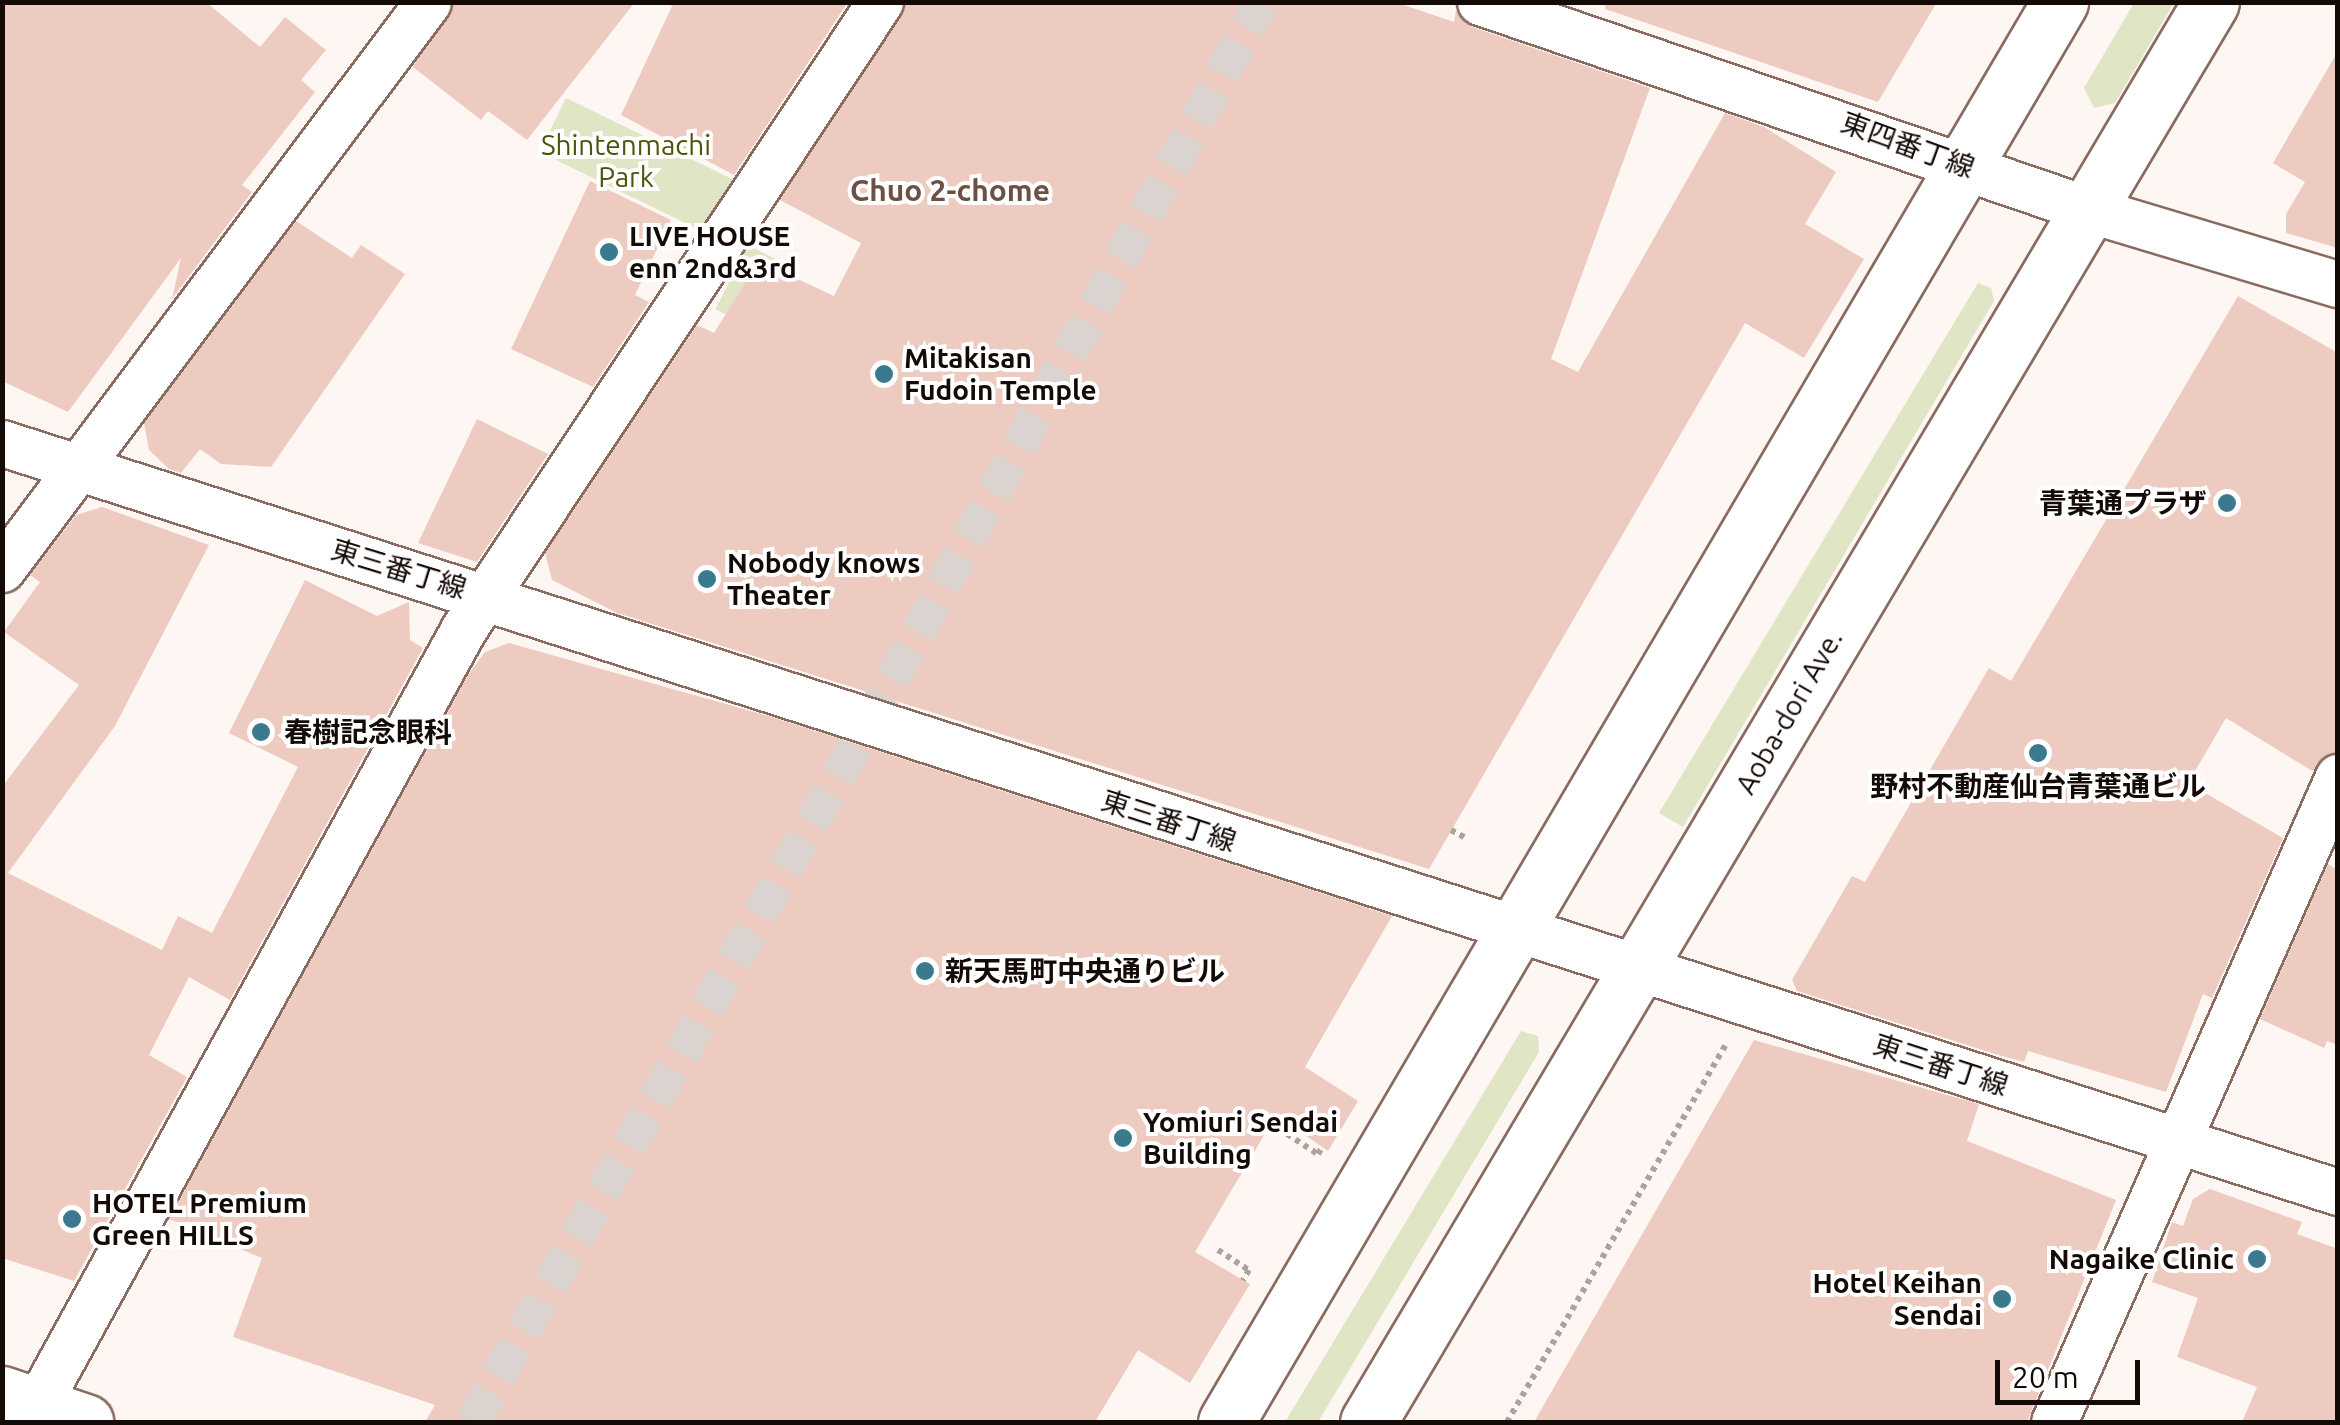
<!DOCTYPE html>
<meta charset="utf-8">
<style>
body{margin:0}
#map{position:relative;width:2340px;height:1425px;overflow:hidden;background:#fdf6f3;font-family:Ubuntu,"Noto Sans JP",sans-serif}
div>[style]{position:absolute}
[style*='--x']{left:calc(var(--x)*1px);top:calc(var(--y)*1px);width:calc(var(--w)*1px);rotate:calc(var(--a)*1deg)}
.green>*{inset:0;background:#dfe5c5;transform-origin:0 0}
.building>*{inset:0;background:#eecbc0}
.pedestrian-tunnel>*{height:35px;margin-top:-17.5px;transform-origin:0;background:repeating-linear-gradient(90deg,#dad3cf 0 35px,transparent 0 53px)}
.path>*{height:6px;margin-top:-3px;transform-origin:0;background:repeating-linear-gradient(90deg,#aba39f 0 5px,transparent 0 10px)}
.roads{filter:drop-shadow(2px 0 #896b5f) drop-shadow(-2px 0 #896b5f) drop-shadow(0 2px #896b5f) drop-shadow(0 -2px #896b5f)}
.minor>*{height:45px;margin:-22.5px;padding:0 22.5px;transform-origin:22.5px;border-radius:22.5px;background:#fff}
.tertiary>*{height:55px;margin:-27.5px;padding:0 27.5px;transform-origin:27.5px;border-radius:27.5px;background:#fff}
.trunk>*{height:55px;margin:-27.5px;padding:0 27.5px;transform-origin:27.5px;border-radius:27.5px;background:#fff}
.dots>*{width:28px;height:28px;translate:-50% -50%;box-sizing:border-box;border:5px solid #fff;border-radius:50%}
span{translate:-50% -50%;white-space:nowrap;text-align:center;line-height:1.15;-webkit-text-stroke:8px #fff;paint-order:stroke}
.park-label{font-size:28px;color:#4e5509}
.street-label{font-size:28px;color:#140a06}
.poi-label{font-size:28px;color:#140a06;font-weight:700}
.left{translate:0 -50%;text-align:left}
.right{translate:-100% -50%;text-align:right}
.neighbourhood-label{font-size:30px;color:#6c5044;font-weight:700}
.frame{position:absolute;inset:0;border:5px solid #140a06;pointer-events:none}
.scale{position:absolute;left:1995px;top:1360px;width:145px;height:45px;box-sizing:border-box;border:5px solid #140a06;border-top:0;padding-left:12px;font-size:30px;line-height:35px;white-space:nowrap;color:#140a06;-webkit-text-stroke:8px #fff;paint-order:stroke}
</style>
<div id="map">
<div class="green">
<i style="clip-path:polygon(2134px 3px,2174px 3px,2115px 103px,2094px 108px,2084px 88px)"></i>
<i style="left:566px;top:98px;width:191px;height:60px;rotate:26deg"></i>
<i style="left:748px;top:245px;width:53px;height:72px;rotate:27deg"></i>
<i style="clip-path:polygon(1978px 283px,1991px 288px,1994px 301px,1683px 827px,1659px 813px)"></i>
<i style="clip-path:polygon(1521px 1031px,1538px 1036px,1539px 1052px,1318px 1422px,1285px 1422px)"></i>
</div>
<div class="building">
<i style="clip-path:polygon(2px 2px,206px 2px,260px 47px,285px 17px,326px 50px,301px 80px,315px 92px,242px 185px,252px 192px,172px 299px,181px 258px,68px 412px,2px 381px)"></i>
<i style="clip-path:polygon(454px 2px,635px 2px,527px 140px,488px 111px,481px 120px,413px 67px)"></i>
<i style="clip-path:polygon(674px 2px,848px 2px,734px 175px,621px 115px)"></i>
<i style="clip-path:polygon(906px 2px,1395px 2px,1454px 22px,1456px 11px,1472px 27px,1650px 88px,1551px 359px,1578px 372px,1725px 113px,1764px 127px,1836px 172px,1805px 224px,1864px 259px,1804px 358px,1745px 323px,1429px 869px,617px 613px,552px 580px,545px 553px,697px 325px,714px 333px,759px 261px,834px 296px,861px 243px,780px 200px)"></i>
<i style="clip-path:polygon(1606px 2px,1937px 2px,1878px 102px,1605px 9px)"></i>
<i style="clip-path:polygon(2338px 51px,2338px 248px,2286px 233px,2286px 214px,2305px 182px,2273px 163px)"></i>
<i style="clip-path:polygon(590px 181px,671px 220px,635px 295px,649px 302px,593px 387px,511px 349px)"></i>
<i style="clip-path:polygon(296px 221px,352px 258px,361px 245px,405px 274px,271px 467px,221px 464px,200px 449px,181px 473px,169px 469px,149px 450px,144px 423px)"></i>
<i style="clip-path:polygon(2238px 296px,2338px 353px,2338px 751px,2312px 771px,2226px 718px,2188px 783px,2283px 838px,2212px 998px,2203px 994px,2166px 1092px,2028px 1051px,2024px 1062px,1995px 1054px,1797px 991px,1792px 980px,1852px 876px,1865px 882px,1989px 668px,2011px 681px)"></i>
<i style="clip-path:polygon(477px 419px,548px 454px,477px 562px,418px 543px)"></i>
<i style="clip-path:polygon(102px 507px,209px 545px,115px 726px,8px 873px,162px 950px,178px 916px,212px 933px,298px 767px,229px 733px,305px 580px,377px 616px,409px 602px,410px 640px,423px 648px,230px 1000px,189px 977px,149px 1055px,187px 1077px,74px 1281px,2px 1258px,2px 787px,79px 685px,4px 632px,40px 582px,30px 575px,76px 515px)"></i>
<i style="clip-path:polygon(509px 643px,772px 717px,1392px 916px,1305px 1067px,1358px 1101px,1328px 1151px,1276px 1115px,1195px 1252px,1250px 1284px,1190px 1383px,1138px 1350px,1095px 1422px,425px 1422px,435px 1405px,233px 1337px,262px 1258px,169px 1219px,468px 675px,485px 652px)"></i>
<i style="clip-path:polygon(2328px 864px,2338px 870px,2338px 1045px,2327px 1041px,2324px 1048px,2260px 1019px)"></i>
<i style="clip-path:polygon(1754px 1040px,1979px 1104px,1967px 1141px,2116px 1200px,2027px 1422px,1534px 1422px)"></i>
<i style="clip-path:polygon(2210px 1189px,2302px 1222px,2297px 1234px,2338px 1249px,2338px 1422px,2242px 1422px,2257px 1387px,2177px 1357px,2198px 1298px,2152px 1282px,2172px 1222px,2183px 1226px,2193px 1199px)"></i>
</div>
<div class="pedestrian-tunnel">
<i style="--x:472;--y:1422;--w:801;--a:-60.46"></i>
<i style="--x:867;--y:725;--w:823;--a:-61.41"></i>
</div>
<div class="path">
<i style="--x:1451;--y:830;--w:15;--a:28"></i>
<i style="--x:1287;--y:1134;--w:37;--a:33"></i>
<i style="--x:1318;--y:1154;--w:7;--a:-56"></i>
<i style="--x:1218;--y:1250;--w:37;--a:33"></i>
<i style="--x:1249;--y:1270;--w:12;--a:121"></i>
<i style="--x:1507;--y:1422;--w:438;--a:-59.9"></i>
</div>
<div class="roads">
<div class="minor">
<i style="--x:1480;--y:2;--w:638;--a:18.83"></i>
<i style="--x:2084;--y:208;--w:265;--a:16.7"></i>
<i style="--x:2;--y:443;--w:2453;--a:17.78"></i>
<i style="--x:2;--y:569;--w:709;--a:-53.08"></i>
<i style="--x:37;--y:1405;--w:884;--a:-61.2"></i>
<i style="--x:463;--y:630;--w:754;--a:-56.42"></i>
<i style="--x:2054;--y:1422;--w:705;--a:-66.24"></i>
</div>
<div class="tertiary">
<i style="--x:1226;--y:1422;--w:1647;--a:-59.57"></i>
<i style="--x:1368;--y:1422;--w:1651;--a:-59.3"></i>
</div>
<div class="trunk">
<i style="--x:2;--y:1394;--w:88;--a:18.6"></i>
</div>
</div>
<div class="dots">
<i style="left:609px;top:252px;background:#3b798f"></i>
<i style="left:884px;top:374px;background:#3b798f"></i>
<i style="left:2227px;top:503px;background:#3b798f"></i>
<i style="left:707px;top:579px;background:#3b798f"></i>
<i style="left:261px;top:732px;background:#3b798f"></i>
<i style="left:2038px;top:753px;background:#3b798f"></i>
<i style="left:925px;top:971px;background:#3b798f"></i>
<i style="left:1123px;top:1138px;background:#3b798f"></i>
<i style="left:72px;top:1219px;background:#3b798f"></i>
<i style="left:2257px;top:1259px;background:#3b798f"></i>
<i style="left:2002px;top:1299px;background:#3b798f"></i>
</div>
<div class="park-label">
<span style="left:626px;top:161px">Shintenmachi<br>Park</span>
</div>
<div class="street-label">
<span style="left:1908px;top:145px;rotate:20deg">東四番丁線</span>
<span style="left:399px;top:569px;rotate:17deg">東三番丁線</span>
<span style="left:1789px;top:712px;rotate:-60deg">Aoba-dori Ave.</span>
<span style="left:1169px;top:821px;rotate:18deg">東三番丁線</span>
<span style="left:1941px;top:1065px;rotate:18deg">東三番丁線</span>
</div>
<div class="poi-label">
<span class="left" style="left:629px;top:252px">LIVE HOUSE<br>enn 2nd&amp;3rd</span>
<span class="left" style="left:904px;top:374px">Mitakisan<br>Fudoin Temple</span>
<span class="right" style="left:2207px;top:503px">青葉通プラザ</span>
<span class="left" style="left:727px;top:579px">Nobody knows<br>Theater</span>
<span class="left" style="left:284px;top:732px">春樹記念眼科</span>
<span style="left:2038px;top:786px">野村不動産仙台青葉通ビル</span>
<span class="left" style="left:945px;top:971px">新天馬町中央通りビル</span>
<span class="left" style="left:1143px;top:1138px">Yomiuri Sendai<br>Building</span>
<span class="left" style="left:92px;top:1219px">HOTEL Premium<br>Green HILLS</span>
<span class="right" style="left:2234px;top:1259px">Nagaike Clinic</span>
<span class="right" style="left:1982px;top:1299px">Hotel Keihan<br>Sendai</span>
</div>
<div class="neighbourhood-label">
<span style="left:950px;top:190px">Chuo 2-chome</span>
</div>
<div class="frame"></div>
<div class="scale">20 m</div>
</div>
